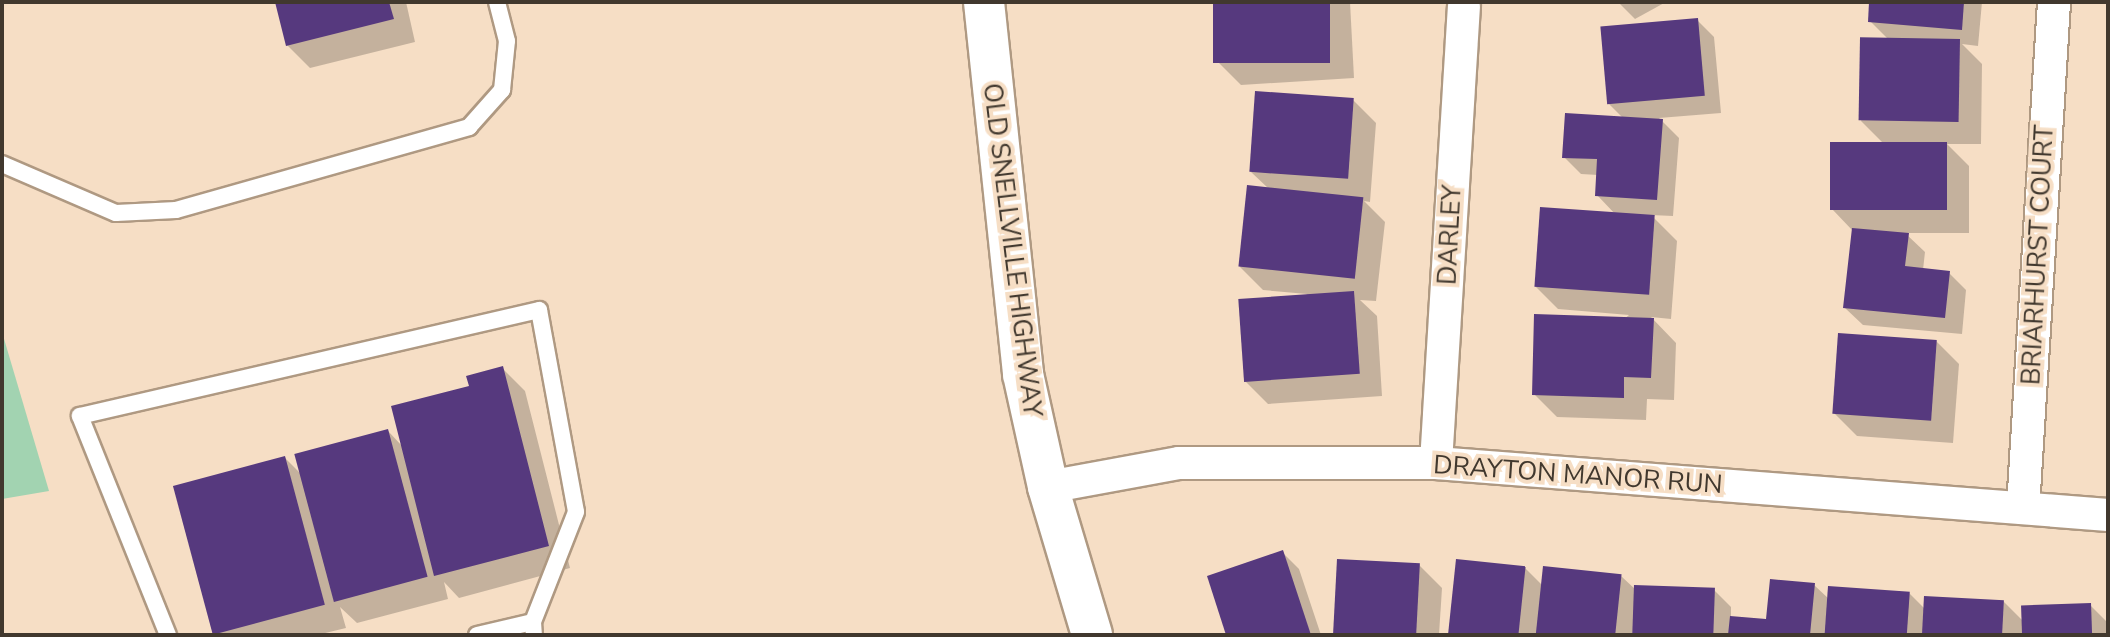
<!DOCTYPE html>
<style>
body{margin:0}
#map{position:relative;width:2110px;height:637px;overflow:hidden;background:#f6dec5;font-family:"Nunito Sans",sans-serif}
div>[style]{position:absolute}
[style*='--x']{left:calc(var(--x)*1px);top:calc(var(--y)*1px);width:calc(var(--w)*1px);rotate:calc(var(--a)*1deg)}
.green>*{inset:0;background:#a2d3b1}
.shadow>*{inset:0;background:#0003}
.building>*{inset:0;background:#56397e;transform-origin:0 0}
.roads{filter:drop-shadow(2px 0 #af9982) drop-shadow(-2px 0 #af9982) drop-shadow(0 2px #af9982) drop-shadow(0 -2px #af9982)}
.service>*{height:16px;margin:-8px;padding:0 8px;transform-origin:8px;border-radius:8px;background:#fff}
.minor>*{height:32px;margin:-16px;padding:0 16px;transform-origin:16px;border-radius:16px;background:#fff}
.tertiary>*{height:40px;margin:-20px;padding:0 20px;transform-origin:20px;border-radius:20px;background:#fff}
span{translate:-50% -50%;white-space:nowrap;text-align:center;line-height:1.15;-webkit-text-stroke:8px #f6dec5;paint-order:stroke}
.street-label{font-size:26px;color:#41382e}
.frame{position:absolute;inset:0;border:4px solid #41382e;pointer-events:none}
</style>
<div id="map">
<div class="green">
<i style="clip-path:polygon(2px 332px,49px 491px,2px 499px)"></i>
</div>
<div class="shadow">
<i style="clip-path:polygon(277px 2px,406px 2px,415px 42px,310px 68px,287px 45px)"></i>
<i style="clip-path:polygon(1215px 2px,1350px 2px,1354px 78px,1241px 85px,1218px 62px)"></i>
<i style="clip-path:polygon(1618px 2px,1666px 2px,1635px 19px)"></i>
<i style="clip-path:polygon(1871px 2px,1982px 2px,1978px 46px,1962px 44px,1982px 64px,1981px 144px,1947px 144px,1969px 166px,1969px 233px,1905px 233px,1925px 252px,1923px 270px,1949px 273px,1966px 290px,1962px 334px,1863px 325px,1845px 308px,1853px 231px,1832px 209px,1884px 144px,1861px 121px,1890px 41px,1870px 21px)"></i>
<i style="clip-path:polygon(1697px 20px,1714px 37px,1721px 113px,1659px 118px,1679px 138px,1673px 216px,1651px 215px,1677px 241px,1671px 319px,1651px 317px,1676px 343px,1674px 400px,1647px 399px,1646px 420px,1557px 417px,1534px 394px,1629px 315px,1558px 309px,1535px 286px,1616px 215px,1597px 195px,1598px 175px,1581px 174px,1564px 157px,1623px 118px,1609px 104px)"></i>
<i style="clip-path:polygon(1353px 100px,1376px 123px,1370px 202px,1364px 201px,1385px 222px,1376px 301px,1360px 300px,1377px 316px,1382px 396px,1268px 404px,1245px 381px,1307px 294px,1263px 290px,1240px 267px,1269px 189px,1251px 172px)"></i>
<i style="clip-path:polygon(1936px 341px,1959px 364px,1953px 443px,1857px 436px,1834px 413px)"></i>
<i style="clip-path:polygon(502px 368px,525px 391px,570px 568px,459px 598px,444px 582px,448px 599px,357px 623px,340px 607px,346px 628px,317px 635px,213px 633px,285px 458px,302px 475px,388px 431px,403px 447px,471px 387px)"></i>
<i style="clip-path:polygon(1282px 552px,1299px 569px,1321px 635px,1228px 635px)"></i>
<i style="clip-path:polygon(1419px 565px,1442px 588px,1439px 635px,1334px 635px)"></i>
<i style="clip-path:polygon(1525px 568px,1543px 586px,1621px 576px,1636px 590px,1714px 590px,1731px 607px,1731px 618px,1768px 621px,1814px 585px,1829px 599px,1909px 593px,1925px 609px,2004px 602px,2024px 622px,2090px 605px,2107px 622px,2108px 635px,1451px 635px)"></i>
</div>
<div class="building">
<i style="clip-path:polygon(275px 2px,389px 2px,394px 19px,286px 46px)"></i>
<i style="left:1213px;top:2px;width:117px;height:61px"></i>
<i style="clip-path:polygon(1869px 2px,1964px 2px,1962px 30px,1868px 22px)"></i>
<i style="left:1698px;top:18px;width:78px;height:98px;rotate:85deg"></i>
<i style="left:1960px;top:39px;width:83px;height:100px;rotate:91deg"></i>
<i style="left:1255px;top:91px;width:99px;height:81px;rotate:4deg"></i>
<i style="clip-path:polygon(1565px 113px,1663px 119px,1657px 200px,1595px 196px,1597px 159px,1562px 158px)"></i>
<i style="left:1830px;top:142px;width:117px;height:68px"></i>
<i style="left:1247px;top:185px;width:117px;height:82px;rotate:6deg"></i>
<i style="left:1540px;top:207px;width:115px;height:80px;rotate:4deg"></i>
<i style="clip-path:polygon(1852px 228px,1909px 233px,1905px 266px,1950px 271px,1945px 318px,1843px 308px)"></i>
<i style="left:1354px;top:291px;width:83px;height:116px;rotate:86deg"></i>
<i style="clip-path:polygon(1534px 314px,1654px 318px,1651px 378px,1624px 377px,1624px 398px,1532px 395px)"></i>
<i style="left:1838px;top:333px;width:99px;height:81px;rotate:4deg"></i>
<i style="clip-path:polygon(503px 366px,549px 546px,434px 576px,391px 406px,469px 386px,466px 376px)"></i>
<i style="left:388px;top:429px;width:153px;height:97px;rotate:75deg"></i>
<i style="left:285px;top:456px;width:154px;height:116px;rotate:75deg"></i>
<i style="clip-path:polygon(1283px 550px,1311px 635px,1226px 635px,1207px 576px)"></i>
<i style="left:1337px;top:559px;width:83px;height:76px;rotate:3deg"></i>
<i style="left:1456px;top:559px;width:70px;height:76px;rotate:6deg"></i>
<i style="left:1543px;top:566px;width:79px;height:69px;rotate:6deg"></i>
<i style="clip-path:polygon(1770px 579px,1815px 583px,1810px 635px,1728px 635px,1730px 616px,1766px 619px)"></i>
<i style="left:1634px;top:585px;width:81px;height:50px;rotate:2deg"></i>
<i style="left:1828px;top:586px;width:82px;height:49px;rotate:4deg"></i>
<i style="left:1924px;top:596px;width:80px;height:39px;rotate:3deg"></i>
<i style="left:2091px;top:603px;width:32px;height:70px;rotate:88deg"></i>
</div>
<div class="roads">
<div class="service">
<i style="--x:2;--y:164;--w:124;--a:23.3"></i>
<i style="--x:116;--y:213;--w:60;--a:-2.9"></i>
<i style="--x:176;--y:210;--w:305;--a:-15.8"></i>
<i style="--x:469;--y:127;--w:50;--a:-48.3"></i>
<i style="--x:502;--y:90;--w:49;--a:-84.2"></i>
<i style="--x:507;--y:41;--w:40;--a:-104.4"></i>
<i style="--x:168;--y:635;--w:236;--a:-111.9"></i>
<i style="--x:80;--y:416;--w:471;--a:-13"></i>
<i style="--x:539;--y:310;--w:205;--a:79.6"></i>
<i style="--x:576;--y:512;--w:118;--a:111.4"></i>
<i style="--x:477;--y:635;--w:57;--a:-13.1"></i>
<i style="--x:533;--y:622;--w:13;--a:86"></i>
</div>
<div class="minor">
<i style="--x:1436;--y:463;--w:457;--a:-86.5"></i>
<i style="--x:1048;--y:487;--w:133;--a:-10.4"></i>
<i style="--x:1179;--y:463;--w:257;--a:0"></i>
<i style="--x:1436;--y:463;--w:674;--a:4.42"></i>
<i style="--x:2023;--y:508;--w:507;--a:-86.49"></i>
</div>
<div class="tertiary">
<i style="--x:984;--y:2;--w:374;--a:84"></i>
<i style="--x:1023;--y:374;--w:116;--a:77.5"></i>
<i style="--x:1048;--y:487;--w:154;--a:73.4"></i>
</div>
</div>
<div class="street-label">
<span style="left:1450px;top:235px;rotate:-87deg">DARLEY</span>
<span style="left:1012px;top:250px;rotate:83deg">OLD SNELLVILLE HIGHWAY</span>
<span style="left:2038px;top:255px;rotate:-87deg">BRIARHURST COURT</span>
<span style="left:1578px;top:475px;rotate:4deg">DRAYTON MANOR RUN</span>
</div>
<div class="frame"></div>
</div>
